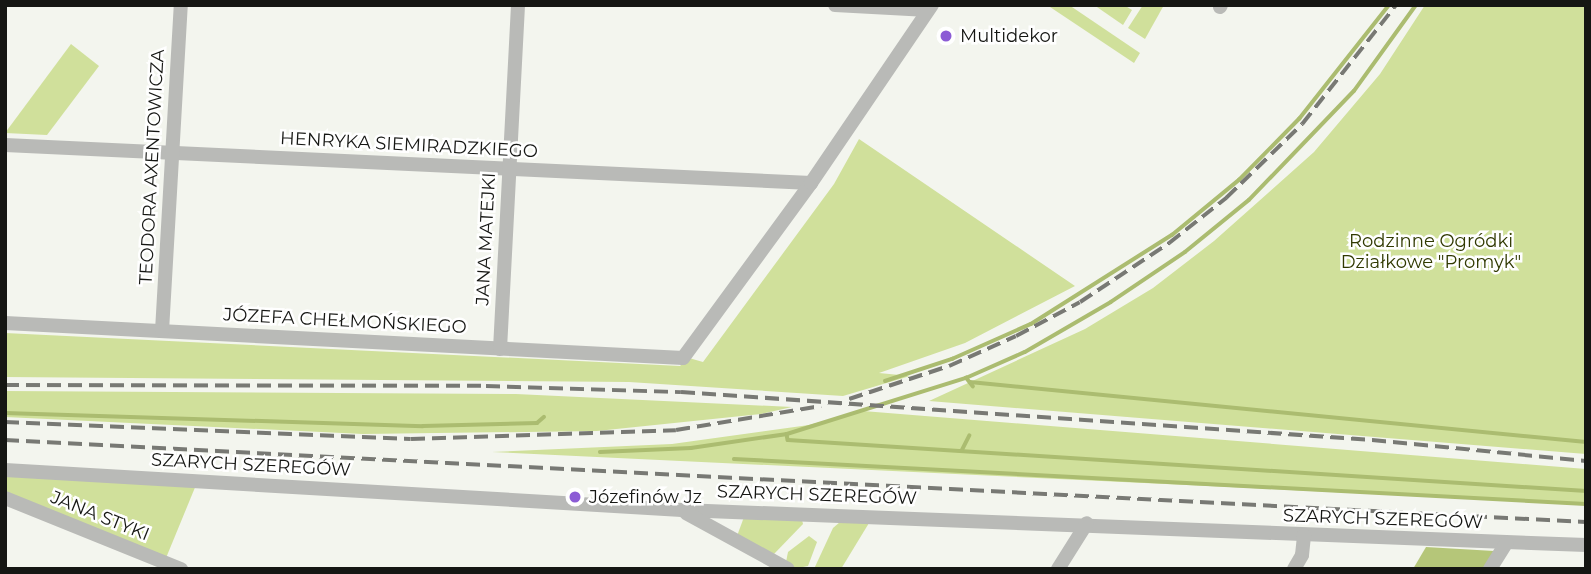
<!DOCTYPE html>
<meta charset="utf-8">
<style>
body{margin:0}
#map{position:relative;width:1591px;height:574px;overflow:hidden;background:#f3f5ee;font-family:Montserrat,sans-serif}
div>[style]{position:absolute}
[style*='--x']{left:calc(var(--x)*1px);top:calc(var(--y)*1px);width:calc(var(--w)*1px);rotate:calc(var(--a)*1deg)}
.green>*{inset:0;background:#d0e09b}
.forest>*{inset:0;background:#b5c679}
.stream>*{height:3.5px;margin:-1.75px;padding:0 1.75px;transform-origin:1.75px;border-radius:1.75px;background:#abbc70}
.minor>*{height:14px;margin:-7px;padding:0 7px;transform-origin:7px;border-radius:7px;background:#b9bab7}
.rail>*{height:3.5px;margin-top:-1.75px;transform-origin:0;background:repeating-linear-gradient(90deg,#787974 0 14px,transparent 0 21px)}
.dots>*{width:19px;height:19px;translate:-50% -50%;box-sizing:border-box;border:4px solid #fff;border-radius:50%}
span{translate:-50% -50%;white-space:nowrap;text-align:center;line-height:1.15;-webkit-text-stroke:5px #fff;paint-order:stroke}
.poi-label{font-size:18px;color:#151613}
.left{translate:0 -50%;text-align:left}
.street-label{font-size:18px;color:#151613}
.park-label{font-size:18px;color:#303900}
.frame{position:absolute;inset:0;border:7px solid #151613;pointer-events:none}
</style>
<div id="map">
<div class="green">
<i style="clip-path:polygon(1047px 5px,1069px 5px,1140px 53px,1134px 63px)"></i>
<i style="clip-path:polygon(1094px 5px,1124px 5px,1132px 10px,1123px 25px)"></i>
<i style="clip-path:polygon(1143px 5px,1164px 5px,1145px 39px,1128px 28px)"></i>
<i style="clip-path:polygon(1425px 5px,1586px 5px,1586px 454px,929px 401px,1085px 329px,1153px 288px,1214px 241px,1314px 152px,1380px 74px)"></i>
<i style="clip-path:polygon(71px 44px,99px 66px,47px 135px,5px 133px)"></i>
<i style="clip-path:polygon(859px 139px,1075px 286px,965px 343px,879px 373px,910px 376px,843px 396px,629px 382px,5px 377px,5px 333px,680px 366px,689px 358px,703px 362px,834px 184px)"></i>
<i style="clip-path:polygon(5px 391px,516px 394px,792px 407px,761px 414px,597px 431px,363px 434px,5px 417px)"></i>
<i style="clip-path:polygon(863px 411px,1586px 469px,1586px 504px,492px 452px,672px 444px,809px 425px)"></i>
<i style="clip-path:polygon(5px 475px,196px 485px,166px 558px,5px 494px)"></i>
<i style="clip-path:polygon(744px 517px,802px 520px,803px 524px,774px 554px,737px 536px)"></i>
<i style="clip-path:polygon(840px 522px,869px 523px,841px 569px,814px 569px,833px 528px)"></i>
<i style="clip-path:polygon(809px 536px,817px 542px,808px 566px,793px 569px,786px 562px,788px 552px)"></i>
</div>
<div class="forest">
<i style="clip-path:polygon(1426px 547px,1494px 551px,1483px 569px,1413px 569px)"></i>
</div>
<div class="stream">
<i style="--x:885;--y:381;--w:71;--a:-18.2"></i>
<i style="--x:952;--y:359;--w:86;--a:-23.9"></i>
<i style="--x:1031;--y:324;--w:167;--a:-32.3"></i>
<i style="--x:1172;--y:235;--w:87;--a:-39.4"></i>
<i style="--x:1239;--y:180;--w:86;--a:-45.5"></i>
<i style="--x:1299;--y:119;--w:145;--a:-51.7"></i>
<i style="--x:970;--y:382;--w:619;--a:5.56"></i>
<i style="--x:973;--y:387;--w:11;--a:-128"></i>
<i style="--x:966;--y:378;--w:64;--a:-23.8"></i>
<i style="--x:1025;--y:352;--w:99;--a:-30.2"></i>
<i style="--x:1111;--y:302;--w:89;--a:-34"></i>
<i style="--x:1185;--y:252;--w:82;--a:-39.1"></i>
<i style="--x:1249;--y:200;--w:151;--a:-46.1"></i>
<i style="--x:1354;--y:91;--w:106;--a:-54.2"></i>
<i style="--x:5;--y:413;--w:418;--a:1.8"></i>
<i style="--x:423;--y:426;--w:114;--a:-1.5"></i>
<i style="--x:537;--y:423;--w:9;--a:-41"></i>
<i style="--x:787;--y:434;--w:6;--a:81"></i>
<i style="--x:788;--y:440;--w:800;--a:3.66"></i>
<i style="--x:962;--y:450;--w:16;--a:-63"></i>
<i style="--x:600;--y:452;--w:91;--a:-2.5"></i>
<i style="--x:691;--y:448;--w:97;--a:-8.3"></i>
<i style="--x:787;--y:434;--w:188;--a:-17.4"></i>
<i style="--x:734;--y:459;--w:853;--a:3.02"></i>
</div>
<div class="minor">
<i style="--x:835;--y:5;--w:93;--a:3.1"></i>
<i style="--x:1220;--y:7;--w:2;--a:-63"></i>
<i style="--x:5;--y:145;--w:807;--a:2.7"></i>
<i style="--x:5;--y:323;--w:679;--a:2.96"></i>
<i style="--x:683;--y:358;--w:217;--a:-53.8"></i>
<i style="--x:811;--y:183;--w:215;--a:-55.8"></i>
<i style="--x:162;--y:331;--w:327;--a:-86.7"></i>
<i style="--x:500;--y:349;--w:344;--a:-87"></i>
<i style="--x:5;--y:470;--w:678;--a:3.38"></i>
<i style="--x:682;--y:510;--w:905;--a:2.22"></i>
<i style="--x:5;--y:498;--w:190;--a:22"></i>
<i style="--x:686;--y:513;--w:116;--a:28.8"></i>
<i style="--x:1058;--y:569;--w:54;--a:-57.8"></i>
<i style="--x:1294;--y:569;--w:16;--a:-60"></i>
<i style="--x:1302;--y:555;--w:20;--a:-84"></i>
<i style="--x:1490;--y:569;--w:31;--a:-58"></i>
</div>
<div class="rail">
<i style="--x:5;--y:385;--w:481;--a:0.1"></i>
<i style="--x:486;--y:386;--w:195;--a:1.8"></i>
<i style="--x:681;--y:392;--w:693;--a:3.97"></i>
<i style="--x:1372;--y:440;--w:215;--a:5.6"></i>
<i style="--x:849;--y:399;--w:105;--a:-18.3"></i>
<i style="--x:949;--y:366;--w:73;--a:-24.1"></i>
<i style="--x:1016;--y:336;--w:72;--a:-28"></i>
<i style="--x:1080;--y:302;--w:107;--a:-33.5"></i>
<i style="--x:1169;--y:243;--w:73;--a:-38.3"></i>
<i style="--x:1226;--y:198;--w:106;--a:-44.2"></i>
<i style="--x:1302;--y:124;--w:152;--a:-51.7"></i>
<i style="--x:5;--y:422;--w:406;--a:2.4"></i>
<i style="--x:411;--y:439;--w:265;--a:-1.9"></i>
<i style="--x:676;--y:430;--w:147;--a:-9.4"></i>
<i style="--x:5;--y:440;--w:1583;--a:2.97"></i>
</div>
<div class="dots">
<i style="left:946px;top:36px;background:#8c5cd5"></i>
<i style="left:575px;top:497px;background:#8c5cd5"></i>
</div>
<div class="poi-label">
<span class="left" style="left:960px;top:36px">Multidekor</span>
<span class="left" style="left:589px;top:497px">Józefinów Jz</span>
</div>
<div class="street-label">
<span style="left:409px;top:145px;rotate:3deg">HENRYKA SIEMIRADZKIEGO</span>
<span style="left:152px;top:167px;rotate:-87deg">TEODORA AXENTOWICZA</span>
<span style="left:486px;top:239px;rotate:-87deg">JANA MATEJKI</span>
<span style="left:345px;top:321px;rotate:3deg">JÓZEFA CHEŁMOŃSKIEGO</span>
<span style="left:251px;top:465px;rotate:3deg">SZARYCH SZEREGÓW</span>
<span style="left:817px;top:495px;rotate:2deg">SZARYCH SZEREGÓW</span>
<span style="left:100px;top:516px;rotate:22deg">JANA STYKI</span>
<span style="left:1383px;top:519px;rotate:2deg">SZARYCH SZEREGÓW</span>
</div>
<div class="park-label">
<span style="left:1431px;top:252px">Rodzinne Ogródki<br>Działkowe "Promyk"</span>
</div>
<div class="frame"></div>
</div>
